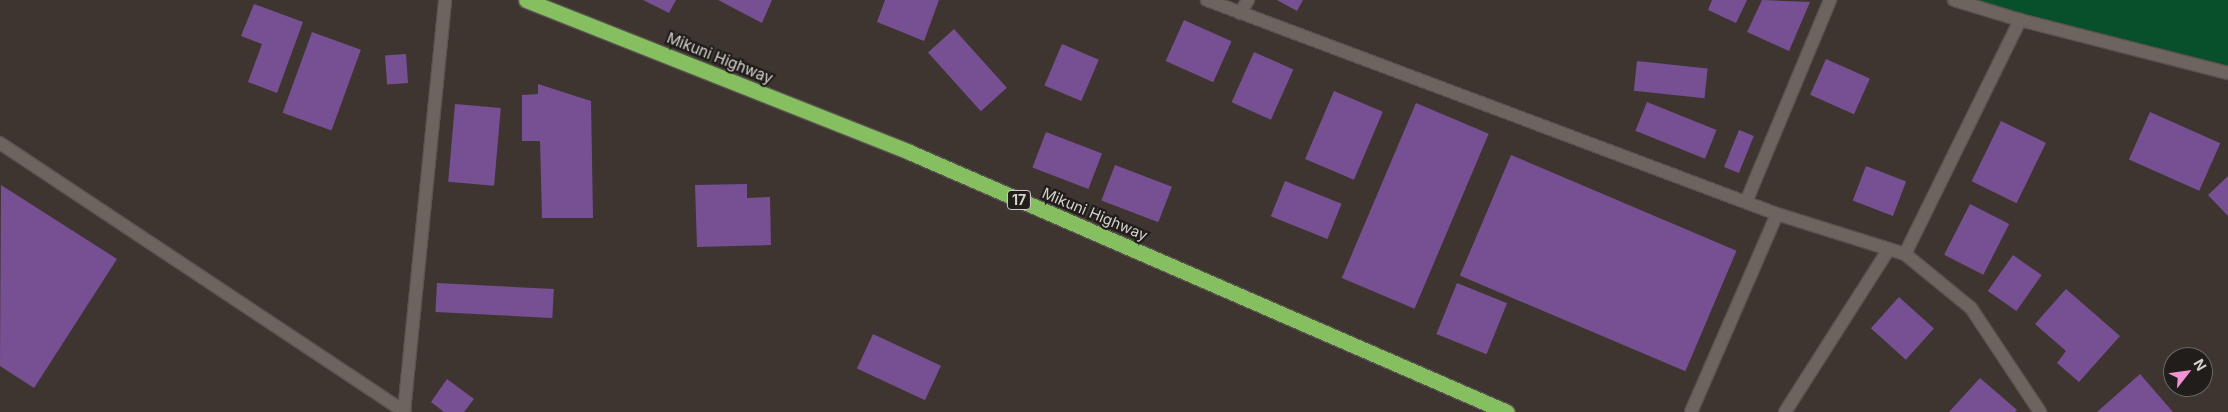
<!DOCTYPE html>
<style>
body{margin:0}
#map{position:relative;width:2228px;height:412px;overflow:hidden;background:#3e3530;font-family:Inter,sans-serif}
div>[style]{position:absolute}
[style*='--x']{left:calc(var(--x)*1px);top:calc(var(--y)*1px);width:calc(var(--w)*1px);rotate:calc(var(--a)*1deg)}
.green>*{inset:0;background:#08502c}
.building>*{inset:0;background:#775093;transform-origin:0 0}
.roads{filter:drop-shadow(1px 0 #59524e) drop-shadow(-1px 0 #59524e) drop-shadow(0 1px #59524e) drop-shadow(0 -1px #59524e)}
.lane>*{height:12px;margin:-6px;padding:0 6px;transform-origin:6px;border-radius:6px;background:#6e645f}
.street>*{height:12px;margin:-6px;padding:0 6px;transform-origin:6px;border-radius:6px;background:#6e645f}
.highway>*{height:15px;margin:-7.5px;padding:0 7.5px;transform-origin:7.5px;border-radius:7.5px;background:#85bf60}
span{translate:-50% -50%;white-space:nowrap;text-align:center;line-height:1.15;-webkit-text-stroke:4.5px #211d1b;paint-order:stroke}
.shield-label span{padding:1px 4px;background:#211d1b;border:1px solid;border-radius:4px;-webkit-text-stroke-width:0}
.shield-label{font-size:14px;color:#d6d0cd;font-weight:700}
.street-label{font-size:15px;color:#d6d0cd}
.north{position:absolute;left:2163px;top:347px;width:50px;height:50px;box-sizing:border-box;background:#211d1b;border:1px solid #696562;border-radius:50%;rotate:60deg;font-size:14px;font-weight:700;line-height:20px;text-align:center;color:#d6d0cd}
.north::after{content:'';display:block;margin:auto;width:18px;height:22px;background:#f391d5;clip-path:polygon(50% 0,100% 100%,50% 72%,0 100%)}
</style>
<div id="map">
<div class="green">
<i style="clip-path:polygon(1954px 0,2228px 0,2228px 73px)"></i>
</div>
<div class="building">
<i style="clip-path:polygon(643px 0,676px 0,669px 13px)"></i>
<i style="clip-path:polygon(718px 0,772px 0,762px 23px)"></i>
<i style="clip-path:polygon(885px 0,939px 0,924px 41px,877px 22px)"></i>
<i style="clip-path:polygon(1277px 0,1303px 0,1297px 11px)"></i>
<i style="clip-path:polygon(1712px 0,1747px 0,1736px 23px,1708px 10px)"></i>
<i style="clip-path:polygon(1762px 0,1810px 2px,1789px 51px,1747px 32px)"></i>
<i style="clip-path:polygon(254px 4px,303px 22px,277px 93px,248px 82px,262px 44px,241px 36px)"></i>
<i style="left:1184px;top:20px;width:52px;height:45px;rotate:24deg"></i>
<i style="left:954px;top:29px;width:79px;height:35px;rotate:48deg"></i>
<i style="left:312px;top:32px;width:52px;height:86px;rotate:20deg"></i>
<i style="left:1062px;top:44px;width:40px;height:45px;rotate:23deg"></i>
<i style="left:1254px;top:52px;width:43px;height:55px;rotate:24deg"></i>
<i style="left:406px;top:54px;width:29px;height:21px;rotate:86deg"></i>
<i style="left:1826px;top:59px;width:48px;height:39px;rotate:24deg"></i>
<i style="left:1637px;top:61px;width:71px;height:30px;rotate:6deg"></i>
<i style="clip-path:polygon(538px 84px,591px 101px,593px 218px,542px 218px,540px 141px,522px 141px,522px 95px,538px 94px)"></i>
<i style="left:1334px;top:91px;width:53px;height:74px;rotate:23deg"></i>
<i style="left:1647px;top:102px;width:75px;height:31px;rotate:22deg"></i>
<i style="left:1416px;top:103px;width:79px;height:190px;rotate:23deg"></i>
<i style="left:455px;top:104px;width:46px;height:78px;rotate:5deg"></i>
<i style="left:2150px;top:112px;width:77px;height:52px;rotate:24deg"></i>
<i style="left:2001px;top:121px;width:50px;height:67px;rotate:26deg"></i>
<i style="left:1739px;top:130px;width:16px;height:40px;rotate:22deg"></i>
<i style="left:1046px;top:132px;width:60px;height:38px;rotate:21deg"></i>
<i style="left:1511px;top:155px;width:245px;height:131px;rotate:23deg"></i>
<i style="left:1115px;top:165px;width:61px;height:38px;rotate:21deg"></i>
<i style="left:1866px;top:166px;width:43px;height:37px;rotate:21deg"></i>
<i style="clip-path:polygon(2228px 176px,2228px 216px,2208px 195px)"></i>
<i style="left:1285px;top:181px;width:61px;height:38px;rotate:22deg"></i>
<i style="clip-path:polygon(747px 184px,747px 198px,770px 197px,771px 245px,697px 247px,695px 185px)"></i>
<i style="clip-path:polygon(1px 185px,117px 259px,34px 388px,0 366px)"></i>
<i style="left:1970px;top:204px;width:44px;height:57px;rotate:27deg"></i>
<i style="left:2013px;top:255px;width:35px;height:44px;rotate:35deg"></i>
<i style="left:437px;top:283px;width:117px;height:29px;rotate:3deg"></i>
<i style="left:1457px;top:283px;width:54px;height:55px;rotate:22deg"></i>
<i style="clip-path:polygon(2066px 289px,2120px 336px,2079px 382px,2057px 363px,2066px 351px,2035px 324px)"></i>
<i style="left:1899px;top:297px;width:47px;height:42px;rotate:42deg"></i>
<i style="left:873px;top:334px;width:75px;height:38px;rotate:25deg"></i>
<i style="clip-path:polygon(2140px 374px,2173px 412px,2097px 412px)"></i>
<i style="clip-path:polygon(1980px 378px,2017px 410px,2015px 412px,1949px 412px)"></i>
<i style="clip-path:polygon(447px 379px,474px 399px,464px 412px,444px 412px,431px 402px)"></i>
</div>
<div class="roads">
<div class="lane">
<i style="--x:1954;--y:0;--w:69;--a:16.9"></i>
<i style="--x:1240;--y:13;--w:15;--a:-58"></i>
<i style="--x:1746;--y:202;--w:219;--a:-67.4"></i>
<i style="--x:1691;--y:412;--w:216;--a:-66.5"></i>
<i style="--x:1785;--y:412;--w:193;--a:-57.5"></i>
</div>
<div class="street">
<i style="--x:1207;--y:0;--w:609;--a:20.58"></i>
<i style="--x:1777;--y:214;--w:134;--a:17.4"></i>
<i style="--x:1905;--y:254;--w:85;--a:39.3"></i>
<i style="--x:1971;--y:308;--w:125;--a:56.4"></i>
<i style="--x:0;--y:143;--w:486;--a:33.6"></i>
<i style="--x:1905;--y:254;--w:261;--a:-63.8"></i>
<i style="--x:2020;--y:20;--w:215;--a:14.3"></i>
<i style="--x:404;--y:412;--w:414;--a:-84.3"></i>
</div>
<div class="highway">
<i style="--x:526;--y:0;--w:410;--a:21.6"></i>
<i style="--x:907;--y:151;--w:654;--a:23.51"></i>
</div>
</div>
<div class="shield-label">
<span style="left:1019px;top:200px">17</span>
</div>
<div class="street-label">
<span style="left:720px;top:58px;rotate:22deg">Mikuni Highway</span>
<span style="left:1095px;top:214px;rotate:23deg">Mikuni Highway</span>
</div>
<div class="north">N</div>
</div>
